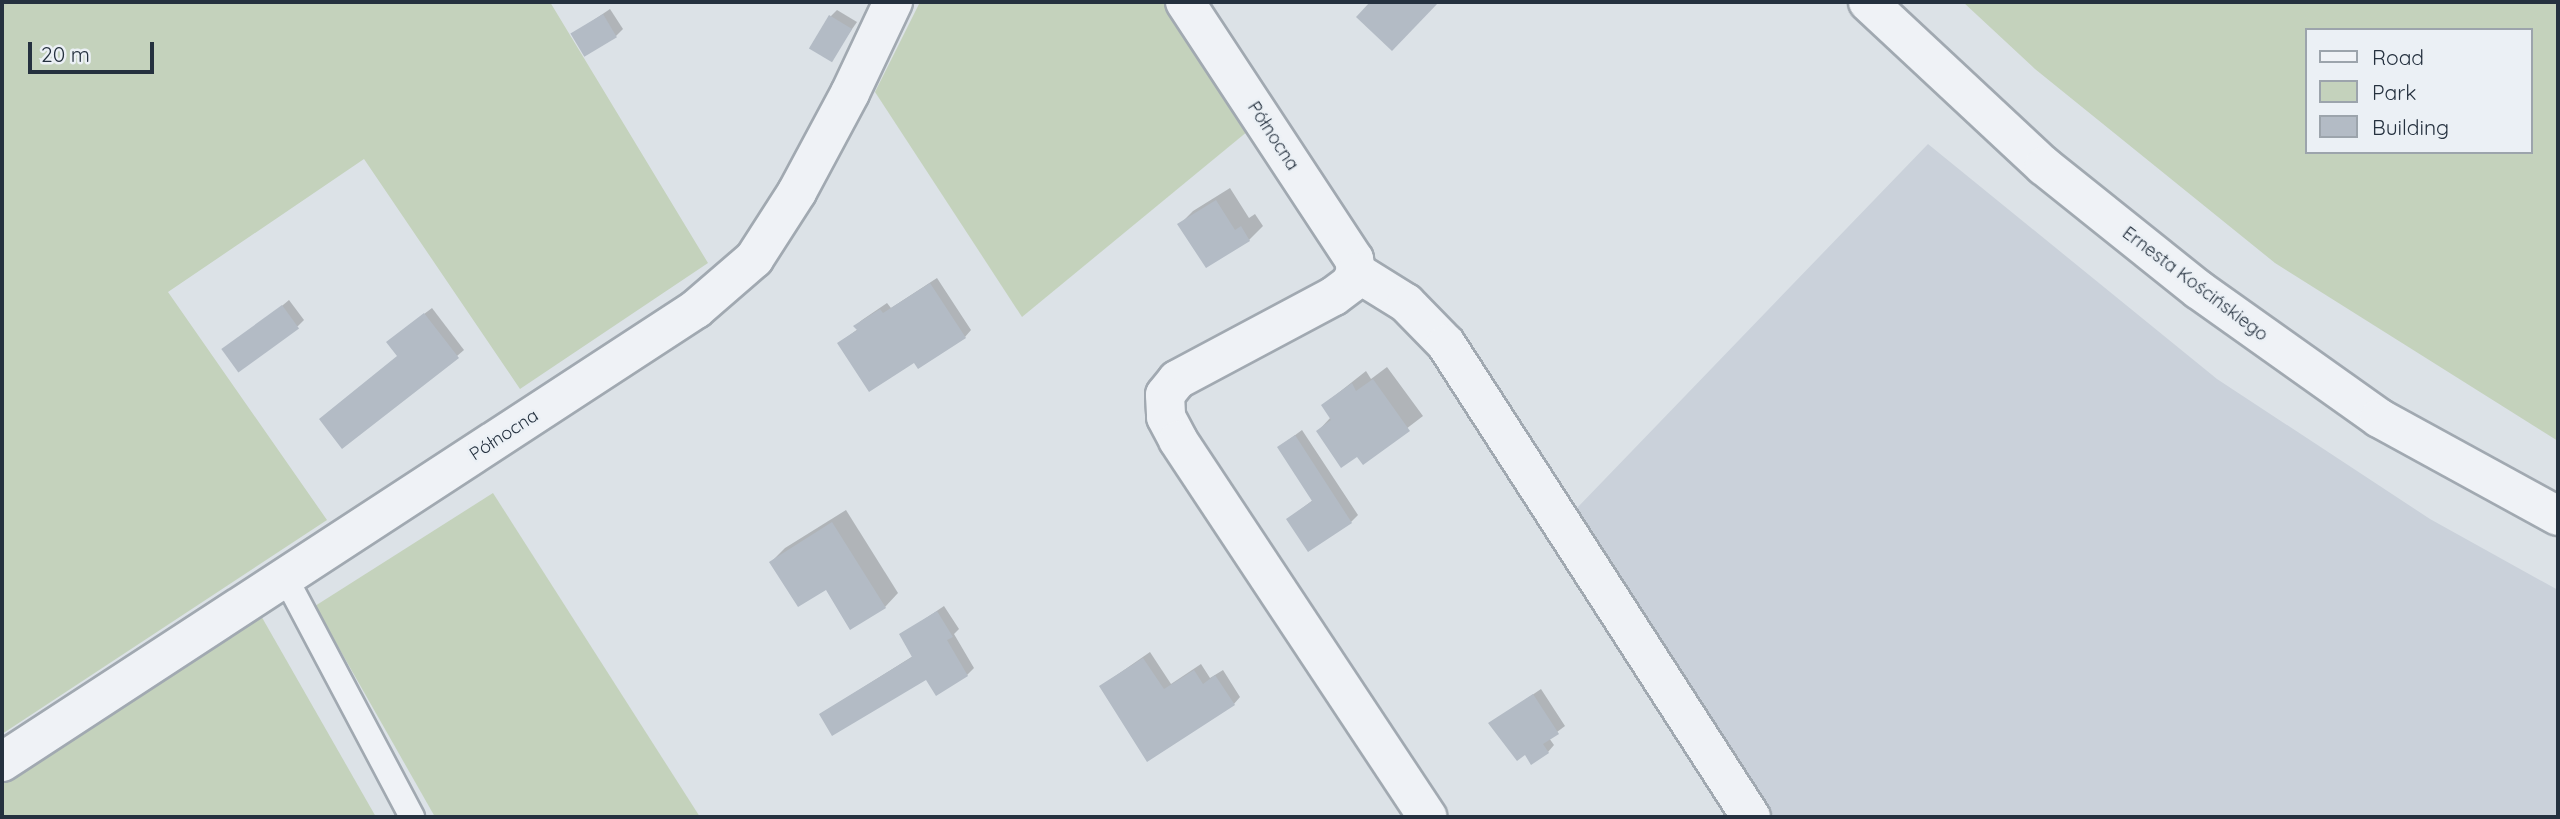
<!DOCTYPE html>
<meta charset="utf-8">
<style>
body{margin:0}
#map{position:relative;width:2560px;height:819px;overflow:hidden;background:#dce2e7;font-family:Quicksand,sans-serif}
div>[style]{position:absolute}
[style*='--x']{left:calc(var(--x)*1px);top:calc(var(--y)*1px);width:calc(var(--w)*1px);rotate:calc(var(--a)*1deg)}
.built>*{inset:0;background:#cad1da}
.green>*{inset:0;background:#c4d2bc}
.shadow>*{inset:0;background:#0003}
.building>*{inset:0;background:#b3bbc5;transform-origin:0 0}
.roads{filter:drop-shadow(2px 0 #a1a9b1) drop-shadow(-2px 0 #a1a9b1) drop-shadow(0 2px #a1a9b1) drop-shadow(0 -2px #a1a9b1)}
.lane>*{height:24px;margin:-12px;padding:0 12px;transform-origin:12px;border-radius:12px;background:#eff2f6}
.street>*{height:38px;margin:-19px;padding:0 19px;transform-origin:19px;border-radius:19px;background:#eff2f6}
span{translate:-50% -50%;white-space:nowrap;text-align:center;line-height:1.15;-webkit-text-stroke:5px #ebf0f5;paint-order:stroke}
.street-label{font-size:18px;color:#25313f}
.frame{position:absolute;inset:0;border:4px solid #25313f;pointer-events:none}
.legend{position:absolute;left:2305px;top:28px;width:228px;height:126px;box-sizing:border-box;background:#ebf0f5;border:2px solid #9ca4ac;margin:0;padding:9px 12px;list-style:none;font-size:21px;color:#25313f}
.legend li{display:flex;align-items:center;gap:14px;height:35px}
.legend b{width:35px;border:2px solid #9ca4ac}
.scale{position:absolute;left:28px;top:42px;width:126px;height:32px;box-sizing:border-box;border:4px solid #25313f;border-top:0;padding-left:9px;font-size:21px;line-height:24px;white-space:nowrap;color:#25313f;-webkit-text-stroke:5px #ebf0f5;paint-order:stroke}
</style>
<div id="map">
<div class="built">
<i style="clip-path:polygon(1928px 144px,2217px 379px,2430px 519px,2558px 590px,2558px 817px,1774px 817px,1577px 508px)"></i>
</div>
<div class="green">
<i style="clip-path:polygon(2px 2px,550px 2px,708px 263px,520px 389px,364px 159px,168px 292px,327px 520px,2px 734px)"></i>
<i style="clip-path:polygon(920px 2px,1167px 2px,1248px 131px,1022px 317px,875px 92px)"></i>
<i style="clip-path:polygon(evenodd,1963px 2px,2558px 2px,2558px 441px,2275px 263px,2035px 69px,1963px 2px,2306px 30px,2530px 30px,2530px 152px,2306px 152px,2306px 30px)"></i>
<i style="clip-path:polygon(493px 493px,700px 817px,435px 817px,315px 606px)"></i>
<i style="clip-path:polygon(260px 614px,376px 817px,2px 817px,2px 781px)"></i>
</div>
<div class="shadow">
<i style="clip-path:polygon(610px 9px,623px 29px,616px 36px,573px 34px)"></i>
<i style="clip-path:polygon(837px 10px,857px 22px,831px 59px,831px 16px)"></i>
<i style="clip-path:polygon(1230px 188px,1249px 218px,1255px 214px,1263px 226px,1249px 240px,1180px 224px,1193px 211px)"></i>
<i style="clip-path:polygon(937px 278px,971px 330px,965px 337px,914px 360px,839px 343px,858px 329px,855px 326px,862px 320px,887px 303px,891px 308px)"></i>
<i style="clip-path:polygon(289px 300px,304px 320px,298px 326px,234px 346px)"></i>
<i style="clip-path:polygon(432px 308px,464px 350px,457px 356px,399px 355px,395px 336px)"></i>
<i style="clip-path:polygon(1387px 367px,1423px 416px,1363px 462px,1358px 455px,1318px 431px,1331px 417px,1323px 405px,1366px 371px,1371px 379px)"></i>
<i style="clip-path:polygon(1302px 430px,1358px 515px,1351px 522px,1288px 519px,1313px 500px,1279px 447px)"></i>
<i style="clip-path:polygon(846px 510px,898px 593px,885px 607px,826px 588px,771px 562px,785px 548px)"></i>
<i style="clip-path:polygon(944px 606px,959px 629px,954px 634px,974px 668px,967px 675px,927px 678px,821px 714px,913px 656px,901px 635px)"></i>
<i style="clip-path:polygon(1150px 652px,1171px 684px,1201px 664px,1210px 678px,1223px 670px,1240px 697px,1234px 704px,1101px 686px)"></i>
<i style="clip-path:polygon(1541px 689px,1565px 726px,1549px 738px,1554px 745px,1548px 752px,1526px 753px,1491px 723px)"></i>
</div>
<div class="building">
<i style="clip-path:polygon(1370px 2px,1439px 2px,1392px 51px,1356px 17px)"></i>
<i style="left:603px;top:14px;width:27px;height:38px;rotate:59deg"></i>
<i style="left:829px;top:15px;width:27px;height:39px;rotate:31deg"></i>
<i style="clip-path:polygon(1216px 200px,1235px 230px,1241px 226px,1250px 241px,1206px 268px,1177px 224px)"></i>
<i style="clip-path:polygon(930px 283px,966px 338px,918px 369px,914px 363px,869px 392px,837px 343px,857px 330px,853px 326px,880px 309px,883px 313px)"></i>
<i style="left:282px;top:305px;width:29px;height:75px;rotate:54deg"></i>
<i style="clip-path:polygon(424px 313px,459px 358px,342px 449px,319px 419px,397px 356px,386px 342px)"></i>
<i style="clip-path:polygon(1373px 379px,1410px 431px,1363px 465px,1357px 457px,1341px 468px,1316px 431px,1331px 420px,1321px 405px,1352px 383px,1356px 391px)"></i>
<i style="clip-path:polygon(1295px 435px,1352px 523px,1308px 552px,1286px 519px,1312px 501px,1277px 447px)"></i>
<i style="clip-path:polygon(832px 522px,886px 608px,850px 630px,826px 590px,798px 607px,769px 562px)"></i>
<i style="clip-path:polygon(937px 611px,953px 637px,947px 640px,968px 676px,936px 696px,926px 680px,832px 736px,819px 714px,912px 657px,899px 634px)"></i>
<i style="clip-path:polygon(1143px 658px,1164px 689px,1194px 670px,1203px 684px,1215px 675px,1235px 705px,1147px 762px,1099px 686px)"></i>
<i style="clip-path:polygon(1533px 694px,1559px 734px,1543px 744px,1549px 753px,1531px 765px,1525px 755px,1517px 761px,1488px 723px)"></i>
</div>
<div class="roads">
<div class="lane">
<i style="--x:285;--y:577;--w:272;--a:62.1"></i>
</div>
<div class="street">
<i style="--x:1185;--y:2;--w:308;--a:56.7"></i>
<i style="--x:1354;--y:259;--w:13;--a:81"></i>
<i style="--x:1868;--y:2;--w:241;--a:43"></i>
<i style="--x:2044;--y:166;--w:198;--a:38.7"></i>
<i style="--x:2199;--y:290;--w:221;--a:35.4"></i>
<i style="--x:2379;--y:418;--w:204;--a:28.7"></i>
<i style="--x:1356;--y:272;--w:13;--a:117"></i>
<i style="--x:1350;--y:284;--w:20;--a:143"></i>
<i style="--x:1334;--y:296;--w:178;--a:151.9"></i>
<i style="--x:1177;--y:380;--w:19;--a:129"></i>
<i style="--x:1165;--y:395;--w:22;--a:87"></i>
<i style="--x:1166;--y:417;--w:26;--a:62"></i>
<i style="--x:1178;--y:440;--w:452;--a:56.5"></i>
<i style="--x:1356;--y:272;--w:59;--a:31.8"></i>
<i style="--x:1406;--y:303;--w:57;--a:45.7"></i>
<i style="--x:1446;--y:344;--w:563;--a:57.19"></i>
<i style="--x:2;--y:762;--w:829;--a:-33.13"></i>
<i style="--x:696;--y:309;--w:77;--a:-40.8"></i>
<i style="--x:754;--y:259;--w:80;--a:-57.3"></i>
<i style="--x:797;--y:192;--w:112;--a:-61.8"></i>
<i style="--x:850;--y:93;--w:101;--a:-64.7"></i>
</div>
</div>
<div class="street-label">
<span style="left:1273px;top:136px;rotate:57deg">Północna</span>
<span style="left:2195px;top:284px;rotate:37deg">Ernesta Kościńskiego</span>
<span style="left:504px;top:435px;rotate:-33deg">Północna</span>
</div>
<div class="frame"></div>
<ul class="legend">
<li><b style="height:9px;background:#eff2f6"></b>Road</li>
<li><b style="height:19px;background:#c4d2bc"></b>Park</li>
<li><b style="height:19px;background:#b3bbc5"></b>Building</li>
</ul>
<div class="scale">20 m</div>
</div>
